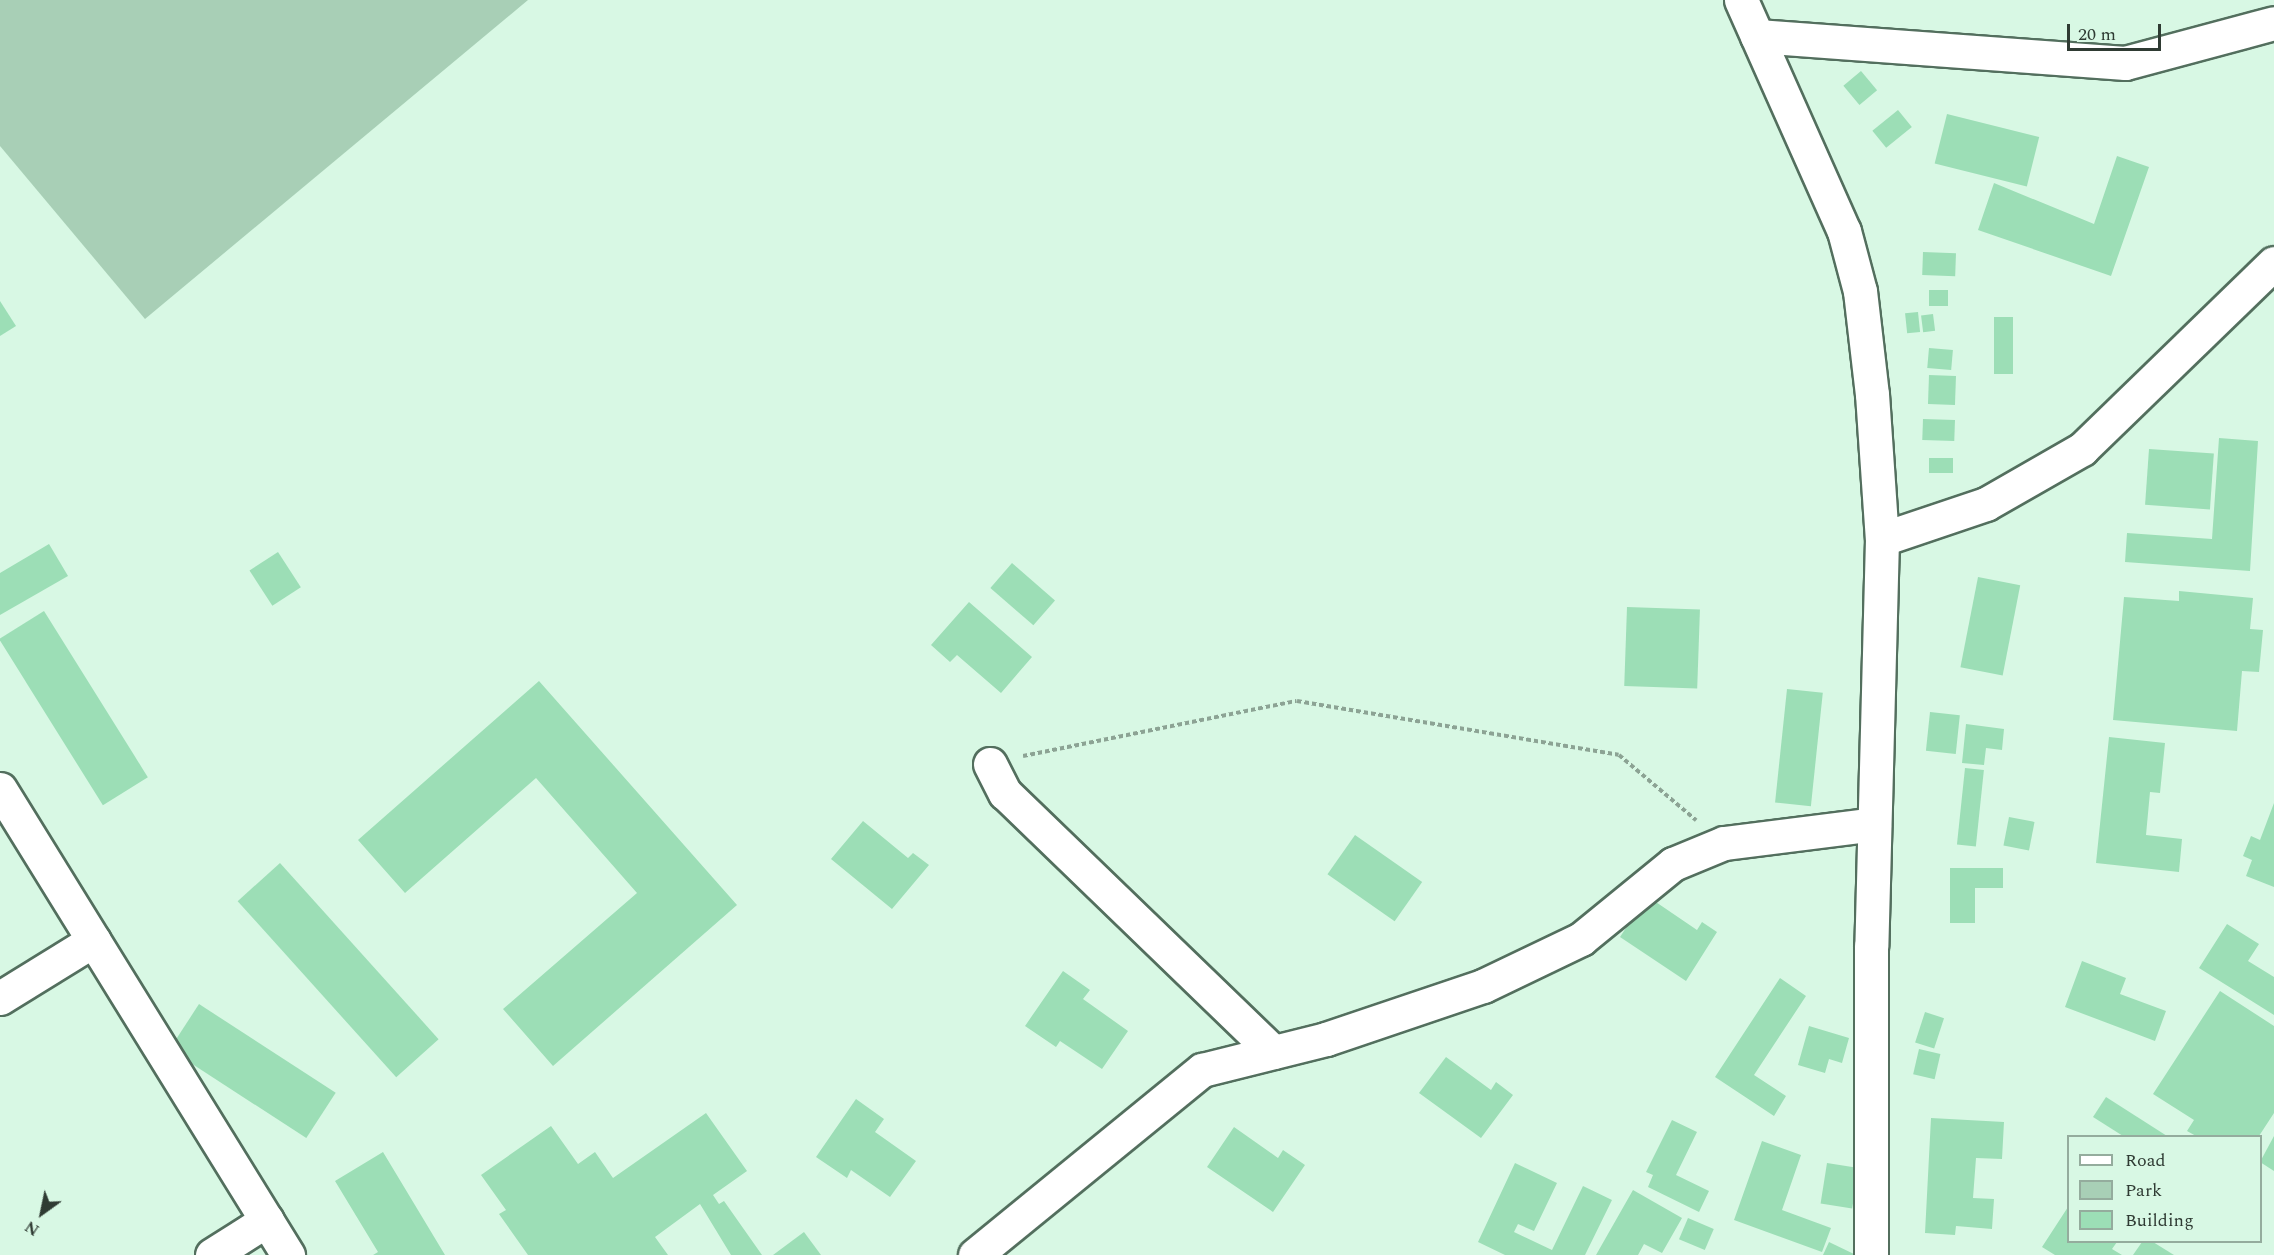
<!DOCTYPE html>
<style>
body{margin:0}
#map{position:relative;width:2274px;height:1255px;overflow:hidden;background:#d8f8e4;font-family:Spectral,serif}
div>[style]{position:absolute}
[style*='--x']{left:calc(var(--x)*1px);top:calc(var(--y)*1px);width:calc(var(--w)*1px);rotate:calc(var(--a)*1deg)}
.green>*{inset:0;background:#a8cfb6}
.building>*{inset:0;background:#9cdeb6;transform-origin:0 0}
.path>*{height:4px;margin-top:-2px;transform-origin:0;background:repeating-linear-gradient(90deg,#8ca394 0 4.5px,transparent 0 7.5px)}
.roads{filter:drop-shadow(2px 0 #536f5e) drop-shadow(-2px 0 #536f5e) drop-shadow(0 2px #536f5e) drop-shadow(0 -2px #536f5e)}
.minor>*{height:33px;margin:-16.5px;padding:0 16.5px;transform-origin:16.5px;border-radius:16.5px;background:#fff}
span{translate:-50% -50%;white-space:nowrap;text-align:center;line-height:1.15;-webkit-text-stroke:6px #d8f8e4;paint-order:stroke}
.legend{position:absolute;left:2067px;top:1135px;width:195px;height:108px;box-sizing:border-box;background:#d8f8e4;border:2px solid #94ac9d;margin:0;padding:8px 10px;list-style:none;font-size:18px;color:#2f3b33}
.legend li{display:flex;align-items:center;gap:12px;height:30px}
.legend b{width:30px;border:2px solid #94ac9d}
.north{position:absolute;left:12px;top:1183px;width:60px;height:60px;-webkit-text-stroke:4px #d8f8e4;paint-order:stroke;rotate:213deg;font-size:16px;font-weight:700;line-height:24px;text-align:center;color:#2f3b33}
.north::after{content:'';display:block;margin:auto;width:21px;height:27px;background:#2f3b33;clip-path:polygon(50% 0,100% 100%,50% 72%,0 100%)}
.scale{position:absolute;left:2067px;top:24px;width:94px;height:27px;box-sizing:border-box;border:3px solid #2f3b33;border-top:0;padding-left:8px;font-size:18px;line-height:21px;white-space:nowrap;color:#2f3b33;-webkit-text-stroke:4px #d8f8e4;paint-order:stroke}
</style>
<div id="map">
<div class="green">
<i style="clip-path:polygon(0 0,528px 0,145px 319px,0 146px)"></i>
</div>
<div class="building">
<i style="left:1861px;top:71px;width:25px;height:23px;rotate:50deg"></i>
<i style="left:1898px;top:110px;width:22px;height:33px;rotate:51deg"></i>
<i style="left:1947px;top:114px;width:95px;height:51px;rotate:14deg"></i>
<i style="clip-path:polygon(2117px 156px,2149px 167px,2111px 276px,1978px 230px,1994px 183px,2094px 224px)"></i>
<i style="left:1923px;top:252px;width:33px;height:23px;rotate:2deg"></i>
<i style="left:1929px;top:290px;width:19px;height:16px"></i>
<i style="clip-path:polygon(0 301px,16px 326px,0 336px)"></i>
<i style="left:1918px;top:312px;width:20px;height:13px;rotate:84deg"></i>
<i style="left:1933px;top:314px;width:17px;height:12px;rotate:83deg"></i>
<i style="left:1994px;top:317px;width:19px;height:57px"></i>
<i style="left:1929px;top:348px;width:24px;height:20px;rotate:5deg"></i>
<i style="left:1929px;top:375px;width:27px;height:29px;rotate:2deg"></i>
<i style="left:1923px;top:419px;width:32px;height:21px;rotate:2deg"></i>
<i style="clip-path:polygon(2219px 438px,2258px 441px,2250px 571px,2125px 562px,2127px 533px,2212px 539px)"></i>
<i style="left:2149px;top:449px;width:65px;height:56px;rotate:4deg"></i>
<i style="left:1929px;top:458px;width:24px;height:15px"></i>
<i style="clip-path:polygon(49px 544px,68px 576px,0 615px,0 573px)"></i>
<i style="left:278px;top:552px;width:42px;height:34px;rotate:57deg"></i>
<i style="left:1012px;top:563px;width:57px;height:33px;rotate:41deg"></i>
<i style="left:1978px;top:577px;width:43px;height:92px;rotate:11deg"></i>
<i style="clip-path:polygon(2179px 591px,2253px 598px,2250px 629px,2263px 630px,2259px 672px,2242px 671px,2237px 731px,2113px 720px,2124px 597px,2179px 601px)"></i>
<i style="clip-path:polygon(969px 602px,1032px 657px,1001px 693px,957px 655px,950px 662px,931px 645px)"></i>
<i style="left:1627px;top:607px;width:73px;height:79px;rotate:2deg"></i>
<i style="left:44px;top:611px;width:196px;height:53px;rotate:58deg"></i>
<i style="clip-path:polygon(539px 681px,737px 905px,553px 1066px,503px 1009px,637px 893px,536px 778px,405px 893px,358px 840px)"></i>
<i style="left:1787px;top:689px;width:36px;height:114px;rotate:6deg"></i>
<i style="left:1930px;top:712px;width:30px;height:39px;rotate:6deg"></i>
<i style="clip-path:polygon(1966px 724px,2004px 729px,2002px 750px,1986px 748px,1984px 765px,1962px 763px)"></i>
<i style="clip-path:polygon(2109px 737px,2165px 743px,2160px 793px,2150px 792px,2146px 835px,2182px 839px,2179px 872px,2096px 863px)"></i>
<i style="left:1965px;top:768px;width:19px;height:77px;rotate:6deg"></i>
<i style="clip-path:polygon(2274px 803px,2274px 887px,2246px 876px,2252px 860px,2243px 856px,2251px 836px,2260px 840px)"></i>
<i style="left:2009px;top:817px;width:26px;height:29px;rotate:11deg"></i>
<i style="clip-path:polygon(863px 821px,908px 858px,913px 853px,929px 865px,892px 909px,831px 859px)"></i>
<i style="left:1355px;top:835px;width:82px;height:48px;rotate:35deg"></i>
<i style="left:280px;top:863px;width:237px;height:57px;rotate:48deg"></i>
<i style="clip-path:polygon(1950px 868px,2003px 868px,2003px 888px,1975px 888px,1975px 923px,1950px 923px)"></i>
<i style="clip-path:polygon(1647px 896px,1697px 930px,1702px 922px,1717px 932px,1686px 981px,1620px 937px)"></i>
<i style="clip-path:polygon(2227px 924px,2259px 944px,2248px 961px,2274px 977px,2274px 1015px,2199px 968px)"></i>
<i style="clip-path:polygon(2082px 961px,2126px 978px,2120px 994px,2166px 1011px,2155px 1041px,2065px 1007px)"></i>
<i style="clip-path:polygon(1063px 971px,1090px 990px,1083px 999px,1128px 1031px,1102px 1069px,1060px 1041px,1056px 1047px,1025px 1026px)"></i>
<i style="clip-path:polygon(1780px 978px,1806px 996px,1754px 1075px,1786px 1096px,1774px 1116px,1715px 1077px)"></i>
<i style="clip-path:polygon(2220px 991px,2274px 1026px,2274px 1113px,2259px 1136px,2196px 1136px,2187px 1131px,2194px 1120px,2153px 1094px)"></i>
<i style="left:199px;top:1004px;width:163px;height:54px;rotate:33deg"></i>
<i style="left:1925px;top:1012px;width:20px;height:32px;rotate:18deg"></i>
<i style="clip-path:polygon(1809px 1026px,1849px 1038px,1842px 1063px,1829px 1059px,1825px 1073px,1798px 1065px)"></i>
<i style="left:1919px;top:1049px;width:22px;height:26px;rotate:13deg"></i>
<i style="clip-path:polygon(1446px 1057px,1491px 1090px,1496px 1082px,1513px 1095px,1481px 1138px,1419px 1093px)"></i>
<i style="clip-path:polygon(2106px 1097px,2167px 1136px,2123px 1136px,2093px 1117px)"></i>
<i style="clip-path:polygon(856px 1099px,884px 1119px,875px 1132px,916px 1161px,890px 1197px,851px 1170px,847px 1178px,816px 1157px)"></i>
<i style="clip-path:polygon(706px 1113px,747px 1171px,713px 1195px,719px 1204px,724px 1201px,762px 1255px,731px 1255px,700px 1204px,655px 1237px,668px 1255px,528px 1255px,499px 1214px,506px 1210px,481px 1175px,551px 1126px,578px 1164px,595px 1152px,613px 1178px)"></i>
<i style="clip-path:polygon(1931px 1118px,2004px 1122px,2002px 1159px,1976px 1158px,1973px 1198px,1994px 1199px,1992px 1229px,1956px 1226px,1955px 1235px,1925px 1233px)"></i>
<i style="clip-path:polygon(1672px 1120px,1697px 1132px,1676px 1175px,1709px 1191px,1699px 1212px,1648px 1187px,1653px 1175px,1646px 1172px)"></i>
<i style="clip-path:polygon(1234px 1127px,1278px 1158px,1283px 1150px,1305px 1165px,1273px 1212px,1207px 1167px)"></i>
<i style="clip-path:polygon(2274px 1136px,2274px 1171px,2260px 1162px)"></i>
<i style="clip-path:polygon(1762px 1141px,1801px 1155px,1782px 1210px,1831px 1228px,1822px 1252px,1734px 1220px)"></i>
<i style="clip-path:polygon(383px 1152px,445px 1255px,373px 1255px,378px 1252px,335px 1181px)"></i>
<i style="clip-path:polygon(1515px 1163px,1557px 1183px,1534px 1231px,1518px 1224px,1514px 1232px,1552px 1250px,1583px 1186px,1612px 1200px,1585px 1255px,1505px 1255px,1478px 1242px)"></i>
<i style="left:1827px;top:1163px;width:32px;height:41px;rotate:9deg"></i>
<i style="clip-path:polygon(1633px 1190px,1682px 1218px,1662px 1253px,1644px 1244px,1638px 1255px,1596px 1255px)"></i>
<i style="clip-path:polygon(2068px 1207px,2068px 1242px,2117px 1242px,2112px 1249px,2122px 1255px,2055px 1255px,2042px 1247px)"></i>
<i style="left:1688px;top:1218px;width:28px;height:23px;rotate:23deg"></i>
<i style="clip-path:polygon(804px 1232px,821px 1255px,773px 1255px)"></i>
<i style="clip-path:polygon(1829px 1242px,1856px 1255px,1823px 1255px)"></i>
<i style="clip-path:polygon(2142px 1242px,2153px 1242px,2174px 1255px,2133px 1255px)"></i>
</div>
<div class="path">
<i style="--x:1023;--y:756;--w:279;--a:-11.4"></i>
<i style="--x:1297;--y:701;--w:326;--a:9.5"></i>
<i style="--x:1619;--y:755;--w:101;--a:40.2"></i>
</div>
<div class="roads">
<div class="minor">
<i style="--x:1741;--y:0;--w:253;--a:66"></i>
<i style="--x:1844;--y:231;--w:62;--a:75.1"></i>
<i style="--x:1860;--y:291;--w:104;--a:83.4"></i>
<i style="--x:1872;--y:394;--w:145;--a:86.1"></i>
<i style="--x:1882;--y:539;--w:407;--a:91.5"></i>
<i style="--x:1871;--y:946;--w:309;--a:90"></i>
<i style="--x:1757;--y:36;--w:369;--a:4.2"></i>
<i style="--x:2125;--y:63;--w:154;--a:-15"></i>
<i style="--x:1882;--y:539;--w:110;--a:-18.6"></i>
<i style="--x:1986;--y:504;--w:111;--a:-29.8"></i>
<i style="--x:2082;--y:449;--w:267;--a:-44.1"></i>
<i style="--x:990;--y:764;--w:33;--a:63"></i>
<i style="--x:1005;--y:793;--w:373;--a:44"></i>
<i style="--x:0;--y:789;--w:548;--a:58.28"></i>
<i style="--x:0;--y:998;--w:110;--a:-31.7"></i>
<i style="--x:212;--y:1255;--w:65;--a:-32.5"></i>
<i style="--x:975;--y:1255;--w:293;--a:-39.2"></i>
<i style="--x:1202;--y:1070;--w:128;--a:-14"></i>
<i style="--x:1326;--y:1039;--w:166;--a:-18.7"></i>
<i style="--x:1483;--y:986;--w:109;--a:-25.6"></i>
<i style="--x:1581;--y:939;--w:119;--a:-39.2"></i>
<i style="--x:1673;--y:864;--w:55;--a:-22.4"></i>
<i style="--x:1724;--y:843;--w:151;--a:-7.2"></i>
</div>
</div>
<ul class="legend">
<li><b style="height:8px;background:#fff"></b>Road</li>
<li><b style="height:16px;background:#a8cfb6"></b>Park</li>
<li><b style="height:16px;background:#9cdeb6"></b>Building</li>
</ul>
<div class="north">N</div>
<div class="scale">20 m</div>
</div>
